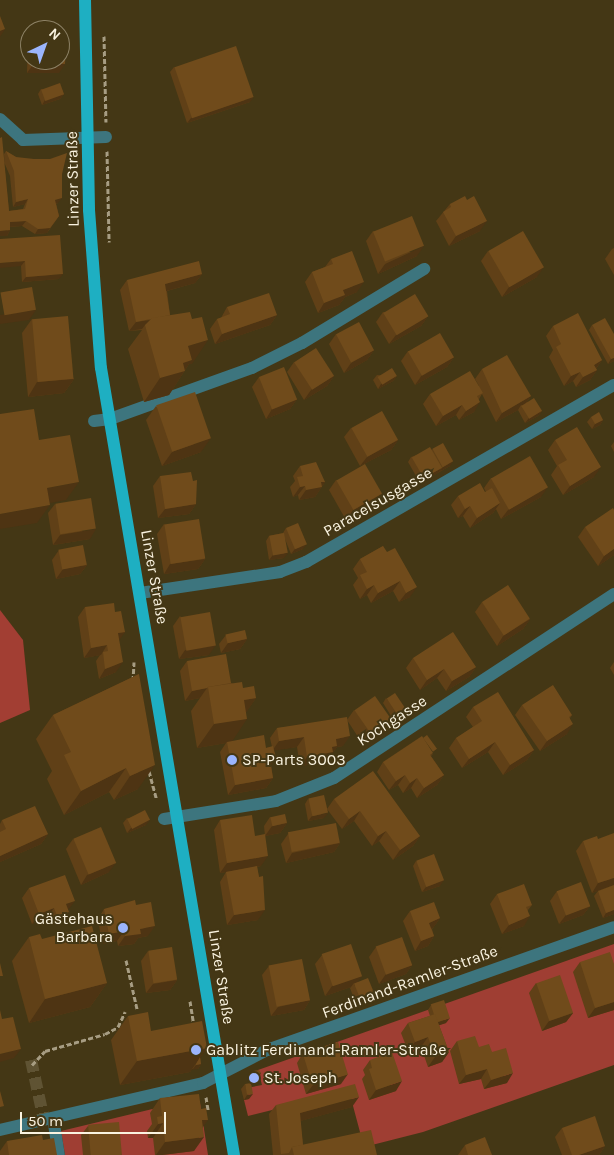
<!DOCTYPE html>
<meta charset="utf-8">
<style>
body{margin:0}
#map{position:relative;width:614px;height:1155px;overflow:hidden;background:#443715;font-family:Karla,sans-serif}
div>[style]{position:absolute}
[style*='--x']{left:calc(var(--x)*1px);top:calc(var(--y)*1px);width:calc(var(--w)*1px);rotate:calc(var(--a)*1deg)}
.green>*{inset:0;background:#9f3e33}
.forest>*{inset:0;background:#a23e33}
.minor-tunnel>*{height:12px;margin-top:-6px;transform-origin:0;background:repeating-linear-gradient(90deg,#5f5333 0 12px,transparent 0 18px)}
.path>*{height:3px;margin-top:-1.5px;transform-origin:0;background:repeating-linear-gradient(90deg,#a79d83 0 5px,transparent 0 7.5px)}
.minor>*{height:12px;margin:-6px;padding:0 6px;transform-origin:6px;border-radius:6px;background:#3d757e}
.major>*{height:12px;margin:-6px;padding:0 6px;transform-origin:6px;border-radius:6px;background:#1eafc2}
.wall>*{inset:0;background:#604017}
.shaded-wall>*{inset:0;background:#4e3413}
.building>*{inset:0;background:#704b1b;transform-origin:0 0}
.dots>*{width:14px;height:14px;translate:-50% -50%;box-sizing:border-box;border:2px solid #443715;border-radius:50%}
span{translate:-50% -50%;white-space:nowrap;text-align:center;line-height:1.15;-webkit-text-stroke:4px #443715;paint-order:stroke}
.street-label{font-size:16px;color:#faf3e0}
.poi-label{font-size:16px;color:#faf3e0}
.left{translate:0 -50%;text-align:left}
.right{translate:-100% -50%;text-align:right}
.north{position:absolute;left:20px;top:20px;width:50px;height:50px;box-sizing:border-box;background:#443715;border:1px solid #8d8266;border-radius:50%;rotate:42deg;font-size:14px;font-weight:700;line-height:20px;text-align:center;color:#faf3e0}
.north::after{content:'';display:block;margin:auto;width:18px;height:22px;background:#9bb5fd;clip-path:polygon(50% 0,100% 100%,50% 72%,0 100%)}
.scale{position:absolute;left:20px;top:1112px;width:146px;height:22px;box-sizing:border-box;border:2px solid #faf3e0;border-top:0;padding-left:6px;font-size:15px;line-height:18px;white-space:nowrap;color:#faf3e0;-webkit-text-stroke:4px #443715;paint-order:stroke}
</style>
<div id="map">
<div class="green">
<i style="clip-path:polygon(614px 944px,614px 1065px,423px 1132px,364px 1147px,349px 1091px,248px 1116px,244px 1100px,249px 1098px,247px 1088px,262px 1085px,258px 1070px)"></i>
<i style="clip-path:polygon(194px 1099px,200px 1103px,208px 1155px,65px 1155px,61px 1131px)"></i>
</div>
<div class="forest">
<i style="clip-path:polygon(0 610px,23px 640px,30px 710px,0 723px)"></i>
</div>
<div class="minor-tunnel">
<i style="--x:31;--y:1060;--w:61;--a:77.8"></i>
</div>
<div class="path">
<i style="--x:104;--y:36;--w:86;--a:88.7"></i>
<i style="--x:107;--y:151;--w:91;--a:88.7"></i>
<i style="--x:133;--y:681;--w:19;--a:-87"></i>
<i style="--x:149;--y:771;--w:28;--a:75"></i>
<i style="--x:126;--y:960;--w:50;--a:77.3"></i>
<i style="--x:190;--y:1001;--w:25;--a:81"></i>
<i style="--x:32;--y:1065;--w:19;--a:-47"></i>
<i style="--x:45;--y:1051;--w:62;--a:-15.8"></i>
<i style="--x:105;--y:1034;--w:15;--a:-28"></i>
<i style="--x:118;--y:1027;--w:17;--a:-65"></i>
<i style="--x:206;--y:1097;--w:13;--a:81"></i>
</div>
<div class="minor">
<i style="--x:0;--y:119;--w:31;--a:42"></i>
<i style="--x:23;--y:140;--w:83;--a:-2.1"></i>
<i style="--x:94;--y:421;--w:16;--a:-7"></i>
<i style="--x:110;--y:419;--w:151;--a:-19.8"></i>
<i style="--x:252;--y:368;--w:56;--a:-26.6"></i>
<i style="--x:302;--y:343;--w:143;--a:-31.2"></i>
<i style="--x:140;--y:593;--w:142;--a:-8.5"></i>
<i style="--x:280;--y:572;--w:28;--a:-21"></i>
<i style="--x:306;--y:562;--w:355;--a:-29.9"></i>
<i style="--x:164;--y:819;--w:113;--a:-9.1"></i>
<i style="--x:276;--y:801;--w:62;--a:-21.6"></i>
<i style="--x:334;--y:778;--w:335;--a:-33.3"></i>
<i style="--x:53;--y:1118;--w:37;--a:81"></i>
<i style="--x:0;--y:1130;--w:208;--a:-13"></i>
<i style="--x:203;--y:1083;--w:72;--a:-27.3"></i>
<i style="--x:267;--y:1050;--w:368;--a:-19.5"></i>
</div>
<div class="major">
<i style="--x:85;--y:0;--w:210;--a:88.9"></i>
<i style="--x:89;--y:210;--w:158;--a:85.7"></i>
<i style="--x:101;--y:368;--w:798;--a:80.41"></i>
</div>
<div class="wall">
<i style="clip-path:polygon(30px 35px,30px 60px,60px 60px,59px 73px,27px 73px,28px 37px)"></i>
<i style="clip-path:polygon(174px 67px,250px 102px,187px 123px,170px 72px)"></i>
<i style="clip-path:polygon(41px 89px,64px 94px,60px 99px,42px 105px,38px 94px)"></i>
<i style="clip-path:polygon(evenodd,6px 151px,16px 157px,58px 203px,56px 204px,59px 216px,47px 233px,35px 234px,22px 226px,10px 227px,10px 230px,7px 236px,4px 154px,6px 151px,4px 162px,10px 176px,13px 207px,25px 204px,23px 209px,9px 211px,4px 162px)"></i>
<i style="clip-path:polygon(467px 200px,480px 231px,449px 246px,436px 221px,450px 204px)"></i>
<i style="clip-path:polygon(373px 231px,417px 256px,378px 274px,366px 241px)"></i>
<i style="clip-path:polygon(0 239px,59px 279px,22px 282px,21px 266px)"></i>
<i style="clip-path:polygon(614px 248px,614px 275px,605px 259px,612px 249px)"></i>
<i style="clip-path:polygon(488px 251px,537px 277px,502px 297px,481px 261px)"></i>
<i style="clip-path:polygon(331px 259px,357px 292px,345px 297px,339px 305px,318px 313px,305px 282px,312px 272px,325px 267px)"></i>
<i style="clip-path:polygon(202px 274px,195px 283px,167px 291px,170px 315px,192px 364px,189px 364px,169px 395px,144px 402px,128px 349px,142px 330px,129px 331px,120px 290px,127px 280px)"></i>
<i style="clip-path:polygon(227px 307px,277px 315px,270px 325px,215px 344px,210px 329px,217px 319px,221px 318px)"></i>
<i style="clip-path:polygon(383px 312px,428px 316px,421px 326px,389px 344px,376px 322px)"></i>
<i style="clip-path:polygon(32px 319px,74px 379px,64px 393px,28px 397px,22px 333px)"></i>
<i style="clip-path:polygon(592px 325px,614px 361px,608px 364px,589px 330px)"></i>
<i style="clip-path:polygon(553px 326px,602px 360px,596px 369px,597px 370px,590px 380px,576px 387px,573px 381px,564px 386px,549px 357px,553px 350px,546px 336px)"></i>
<i style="clip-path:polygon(336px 334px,374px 350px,367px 360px,344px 373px,329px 344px)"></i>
<i style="clip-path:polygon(408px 351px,454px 357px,447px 367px,415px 385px,401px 361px)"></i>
<i style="clip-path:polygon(294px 362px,334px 376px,327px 386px,304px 400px,287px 372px)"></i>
<i style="clip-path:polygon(482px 369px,531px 396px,527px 402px,542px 411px,538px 416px,525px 423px,518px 410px,496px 422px,482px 394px,479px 399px,474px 412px,459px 420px,456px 415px,436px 426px,423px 404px,430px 394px,479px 386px,475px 379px)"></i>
<i style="clip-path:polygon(377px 375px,397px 376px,393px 381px,378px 389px,373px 380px)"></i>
<i style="clip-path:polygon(259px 377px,297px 399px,290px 409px,266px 419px,252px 387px)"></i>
<i style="clip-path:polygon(156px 406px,201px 452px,162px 466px,146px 420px)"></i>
<i style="clip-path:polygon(591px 417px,603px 420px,600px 425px,592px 429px,587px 422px)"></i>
<i style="clip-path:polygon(351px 428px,398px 440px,391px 450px,360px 466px,344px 437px)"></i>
<i style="clip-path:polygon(555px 440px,594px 477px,563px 495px,551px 475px,557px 466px,548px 450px)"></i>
<i style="clip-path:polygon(614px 442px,614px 452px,611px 446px)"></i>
<i style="clip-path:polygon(433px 449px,450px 466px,420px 483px,408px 462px,411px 457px,431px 450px)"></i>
<i style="clip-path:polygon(300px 466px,325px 482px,315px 497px,299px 500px,298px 495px,293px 497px,290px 487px,295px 481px,293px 476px)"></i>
<i style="clip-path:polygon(160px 476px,196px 504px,189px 514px,158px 518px,153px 486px)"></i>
<i style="clip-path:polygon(491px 478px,541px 497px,501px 519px,496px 509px,493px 513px,470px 528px,463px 516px,458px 518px,451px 505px,458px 496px,486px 492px,484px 488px)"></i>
<i style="clip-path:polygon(336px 480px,382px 494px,375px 504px,346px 520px,329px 490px)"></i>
<i style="clip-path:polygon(55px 504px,90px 539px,53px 545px,48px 513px)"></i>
<i style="clip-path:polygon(164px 524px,205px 559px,198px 569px,164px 574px,157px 534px)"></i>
<i style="clip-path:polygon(585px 527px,614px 555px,598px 566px,578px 537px)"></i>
<i style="clip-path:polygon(286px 528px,303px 549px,291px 554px,285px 539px,284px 558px,269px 560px,266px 541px,269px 536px,283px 533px)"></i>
<i style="clip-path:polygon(383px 546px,410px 597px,399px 602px,393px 591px,371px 603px,367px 595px,360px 599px,353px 585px,358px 578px,353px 569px,360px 559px)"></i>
<i style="clip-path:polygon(59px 550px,87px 565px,80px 574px,56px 579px,52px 560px)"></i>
<i style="clip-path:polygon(482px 602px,530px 619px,523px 629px,497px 646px,475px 612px)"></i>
<i style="clip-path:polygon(85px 607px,115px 612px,125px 632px,119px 639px,116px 672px,99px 679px,96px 661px,100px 655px,84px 658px,78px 617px)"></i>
<i style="clip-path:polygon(180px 616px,209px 655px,179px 659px,173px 626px)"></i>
<i style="clip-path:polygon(226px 635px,247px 639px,240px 649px,221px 653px,219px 644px)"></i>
<i style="clip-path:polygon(413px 658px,476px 667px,469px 677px,446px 691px,437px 678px,420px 690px,406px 668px)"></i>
<i style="clip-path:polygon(187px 661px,231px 683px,243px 688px,256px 698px,246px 712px,232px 741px,266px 748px,272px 747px,270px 738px,277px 728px,347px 720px,354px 710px,384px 728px,362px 743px,347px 720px,343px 746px,337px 747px,326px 762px,300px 766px,297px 747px,274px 750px,271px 765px,273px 778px,266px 788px,228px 795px,220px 752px,226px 743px,197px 748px,191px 711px,200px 698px,185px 701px,180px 671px)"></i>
<i style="clip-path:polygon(614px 662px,614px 675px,610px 668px)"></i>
<i style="clip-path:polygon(139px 674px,138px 789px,114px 800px,109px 792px,64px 815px,47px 779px,52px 771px,36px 739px,53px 715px)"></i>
<i style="clip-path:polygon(386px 698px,401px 714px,393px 719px,383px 703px)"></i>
<i style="clip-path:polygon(522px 705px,572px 715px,570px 718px,567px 734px,540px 751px,515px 715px)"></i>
<i style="clip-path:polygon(473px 707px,534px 750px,527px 760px,503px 775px,488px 752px,462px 768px,449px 748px,456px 738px,473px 727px,466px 717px)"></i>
<i style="clip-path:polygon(433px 754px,431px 756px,444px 775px,437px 785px,417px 798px,411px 788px,403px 793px,398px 785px,389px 790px,377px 772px,383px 762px)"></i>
<i style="clip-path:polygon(308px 799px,324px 818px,308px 821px,305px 804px)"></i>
<i style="clip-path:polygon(334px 799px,420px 836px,413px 846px,393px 860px,379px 841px,372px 846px,354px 821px,342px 829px,327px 809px)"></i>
<i style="clip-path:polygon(270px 817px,287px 823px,280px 833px,265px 836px,264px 826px)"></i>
<i style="clip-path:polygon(127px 818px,146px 825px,127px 833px,123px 823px)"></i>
<i style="clip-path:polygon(2px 820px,48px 834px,41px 844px,0 862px,0 824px)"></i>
<i style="clip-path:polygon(220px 820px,255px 836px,261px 866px,257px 867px,259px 877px,258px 920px,227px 925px,220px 882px,226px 872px,220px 873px,214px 830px)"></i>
<i style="clip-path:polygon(288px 834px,340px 843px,334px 852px,286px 863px,281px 844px)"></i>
<i style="clip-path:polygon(73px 839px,109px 872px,81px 885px,66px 849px)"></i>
<i style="clip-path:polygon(583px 841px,614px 885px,592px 893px,576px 851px)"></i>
<i style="clip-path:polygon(416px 861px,440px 886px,422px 892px,413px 866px)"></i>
<i style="clip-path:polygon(29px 888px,68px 910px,62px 921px,51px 926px,47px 918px,32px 924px,22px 898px)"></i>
<i style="clip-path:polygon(557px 891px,590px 906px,583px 915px,559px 924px,550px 901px)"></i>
<i style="clip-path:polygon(598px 891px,614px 914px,603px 918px,594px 896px)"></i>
<i style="clip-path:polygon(497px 894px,532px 905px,528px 910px,524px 926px,502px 934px,490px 904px)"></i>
<i style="clip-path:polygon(136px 905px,148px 936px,138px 938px,134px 944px,118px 946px,117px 941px,102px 944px,98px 919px,104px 909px)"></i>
<i style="clip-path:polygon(410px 911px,440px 918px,433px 928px,432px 929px,434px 936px,428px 946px,415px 951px,403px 921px)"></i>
<i style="clip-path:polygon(29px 937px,42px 939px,107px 983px,90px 1007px,29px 1023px,12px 961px)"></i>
<i style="clip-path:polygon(376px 947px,412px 965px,406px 974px,379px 984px,369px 957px)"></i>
<i style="clip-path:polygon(148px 951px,177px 980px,170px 990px,146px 993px,141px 961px)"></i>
<i style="clip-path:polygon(322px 955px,358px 982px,374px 993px,371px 998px,356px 1004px,350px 988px,351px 987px,325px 996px,315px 964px)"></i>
<i style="clip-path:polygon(580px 962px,614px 964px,614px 1010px,588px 1018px,573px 972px)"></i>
<i style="clip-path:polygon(269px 966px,310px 1000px,304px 1010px,271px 1016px,262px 975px)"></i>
<i style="clip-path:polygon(536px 983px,573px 1013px,566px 1022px,542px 1031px,529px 993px)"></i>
<i style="clip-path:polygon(431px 1005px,446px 1023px,439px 1025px,449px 1052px,442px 1062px,428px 1067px,421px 1047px,408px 1051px,401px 1033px,408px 1023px,430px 1016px,428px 1010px)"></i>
<i style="clip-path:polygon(128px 1016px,151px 1031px,207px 1048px,200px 1057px,201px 1064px,198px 1069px,192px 1069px,190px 1072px,120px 1085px,111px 1040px)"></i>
<i style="clip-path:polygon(457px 1041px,492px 1052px,507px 1083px,484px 1089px,481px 1079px,459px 1084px,450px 1051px)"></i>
<i style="clip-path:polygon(303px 1053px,341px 1084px,306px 1094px,297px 1063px)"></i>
<i style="clip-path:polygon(370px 1060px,396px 1091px,369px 1100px,362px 1079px,365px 1075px,363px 1070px)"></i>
<i style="clip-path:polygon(253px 1071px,261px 1073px,258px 1078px,251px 1082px,250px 1076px)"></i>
<i style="clip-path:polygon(245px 1084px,249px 1099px,244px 1100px,241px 1089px)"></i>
<i style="clip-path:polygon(160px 1098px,203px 1127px,194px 1151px,162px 1155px,155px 1155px,153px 1138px,148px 1138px,147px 1131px,152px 1124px,150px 1113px)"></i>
<i style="clip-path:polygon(276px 1105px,352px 1107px,300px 1121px,303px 1145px,377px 1155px,273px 1155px,269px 1114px)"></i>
<i style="clip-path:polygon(88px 1126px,122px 1155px,83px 1155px,81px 1135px)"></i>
<i style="clip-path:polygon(562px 1128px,605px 1146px,599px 1155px,562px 1155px,555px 1137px)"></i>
<i style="clip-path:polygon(43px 1140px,57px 1155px,0 1155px,0 1151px,7px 1141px)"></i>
<i style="clip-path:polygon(465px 1145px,492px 1155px,458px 1155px)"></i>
</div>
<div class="shaded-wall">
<i style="clip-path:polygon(5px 29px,0 37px,0 31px)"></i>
<i style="clip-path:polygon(34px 63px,65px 64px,59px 73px,27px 73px)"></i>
<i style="clip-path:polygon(64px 94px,60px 99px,42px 105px,45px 100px)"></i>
<i style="clip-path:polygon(254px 97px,250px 102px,187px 123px,191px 118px)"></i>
<i style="clip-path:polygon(62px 198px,58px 203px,52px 205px,55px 200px)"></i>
<i style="clip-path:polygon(28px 199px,25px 204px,13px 207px,16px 202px)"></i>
<i style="clip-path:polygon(26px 221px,22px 226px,6px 227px,10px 222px)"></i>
<i style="clip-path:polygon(487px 221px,480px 231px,449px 246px,456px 236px)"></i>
<i style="clip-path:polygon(50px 228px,47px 233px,35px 234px,38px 229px)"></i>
<i style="clip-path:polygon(10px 230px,7px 236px,0 236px,0 231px)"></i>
<i style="clip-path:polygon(424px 246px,417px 256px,378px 274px,385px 264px)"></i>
<i style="clip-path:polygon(25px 261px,21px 266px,0 268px,0 263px)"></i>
<i style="clip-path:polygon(544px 267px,537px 277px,502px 297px,509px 287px)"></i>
<i style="clip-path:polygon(63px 274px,59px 279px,22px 282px,26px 277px)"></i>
<i style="clip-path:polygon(202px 274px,195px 283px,159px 293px,165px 284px)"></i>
<i style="clip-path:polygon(364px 282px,357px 292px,345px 297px,339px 305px,318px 313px,324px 303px,343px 290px)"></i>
<i style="clip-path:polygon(36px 310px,29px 320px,0 324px,0 315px)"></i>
<i style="clip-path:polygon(277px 315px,270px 325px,215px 344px,222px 334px)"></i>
<i style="clip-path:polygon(428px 316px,421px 326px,389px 344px,396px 335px)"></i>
<i style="clip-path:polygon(171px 317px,145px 325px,142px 329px,129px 331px,136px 322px)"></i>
<i style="clip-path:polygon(208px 340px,192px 364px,189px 364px,169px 395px,144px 402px,160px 378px,188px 346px)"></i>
<i style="clip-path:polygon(374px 350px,367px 360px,344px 373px,351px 363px)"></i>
<i style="clip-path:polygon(454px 357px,447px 367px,415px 385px,422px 375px)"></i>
<i style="clip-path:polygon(614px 358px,614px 361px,608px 364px,611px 359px)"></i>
<i style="clip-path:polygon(602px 360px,595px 370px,594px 365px)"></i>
<i style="clip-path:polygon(597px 370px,590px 380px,576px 387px,583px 377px)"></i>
<i style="clip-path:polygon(580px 372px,573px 381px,564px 386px,571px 376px)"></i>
<i style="clip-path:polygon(334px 376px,327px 386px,304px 400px,311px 390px)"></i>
<i style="clip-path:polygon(397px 376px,393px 381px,378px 389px,381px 384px)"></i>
<i style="clip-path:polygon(74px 379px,64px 393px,28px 397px,37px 382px)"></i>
<i style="clip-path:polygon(531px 396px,524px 406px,521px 405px,518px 410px,496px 422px,502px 413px)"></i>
<i style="clip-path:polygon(297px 399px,290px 409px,266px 419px,272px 409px)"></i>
<i style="clip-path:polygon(480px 402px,474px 412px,459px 420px,466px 411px)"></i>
<i style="clip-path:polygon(462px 405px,456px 415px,436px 426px,443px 416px)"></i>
<i style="clip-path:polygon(542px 411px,538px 416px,525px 423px,529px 418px)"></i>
<i style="clip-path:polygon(603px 420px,600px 425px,592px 429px,595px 424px)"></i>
<i style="clip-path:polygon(211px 438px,201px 452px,162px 466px,172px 452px)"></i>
<i style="clip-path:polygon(398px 440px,391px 450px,360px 466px,367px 457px)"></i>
<i style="clip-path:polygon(453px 461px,450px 466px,439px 472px,443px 467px)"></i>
<i style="clip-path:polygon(601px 467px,594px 477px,563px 495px,570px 486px)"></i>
<i style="clip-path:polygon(442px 468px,438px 473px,420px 483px,423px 478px)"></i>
<i style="clip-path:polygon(79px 482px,66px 500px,34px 506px,47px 488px)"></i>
<i style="clip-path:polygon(321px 482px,325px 482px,315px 497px,299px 500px,306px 490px)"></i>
<i style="clip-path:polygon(305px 486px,298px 495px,293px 497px,300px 487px)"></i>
<i style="clip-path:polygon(548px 487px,541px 497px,501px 519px,508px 510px)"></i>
<i style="clip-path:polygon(382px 494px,375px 504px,346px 520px,353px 510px)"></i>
<i style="clip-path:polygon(500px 503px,493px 513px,470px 528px,477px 518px)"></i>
<i style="clip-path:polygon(196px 504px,189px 514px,158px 518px,165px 509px)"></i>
<i style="clip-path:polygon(50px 505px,37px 523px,0 529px,0 514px)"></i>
<i style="clip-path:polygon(470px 506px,463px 516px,458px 518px,465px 509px)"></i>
<i style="clip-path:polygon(96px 529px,90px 539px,53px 545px,60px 535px)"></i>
<i style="clip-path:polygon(307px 544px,303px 549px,291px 554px,295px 549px)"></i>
<i style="clip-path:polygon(614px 549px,614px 555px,598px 566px,604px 556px)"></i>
<i style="clip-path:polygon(288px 553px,284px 558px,269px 560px,273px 555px)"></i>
<i style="clip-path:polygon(205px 559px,198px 569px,164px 574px,170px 564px)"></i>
<i style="clip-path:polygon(87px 565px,80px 574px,56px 579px,63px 569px)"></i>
<i style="clip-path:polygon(400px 581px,393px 591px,371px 603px,378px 593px)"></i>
<i style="clip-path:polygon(374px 585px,367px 595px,360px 599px,367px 589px)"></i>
<i style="clip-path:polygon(417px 587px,410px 597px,399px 602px,406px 593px)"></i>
<i style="clip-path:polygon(530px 619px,523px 629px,497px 646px,503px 636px)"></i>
<i style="clip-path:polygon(125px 632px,118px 642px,118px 633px)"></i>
<i style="clip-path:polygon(247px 639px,240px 649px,221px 653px,228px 643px)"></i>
<i style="clip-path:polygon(107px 645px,101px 655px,84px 658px,91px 648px)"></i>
<i style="clip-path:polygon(216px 645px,209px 655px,179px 659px,185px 650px)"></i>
<i style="clip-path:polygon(123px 662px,116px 672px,99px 679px,105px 669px)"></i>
<i style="clip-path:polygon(476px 667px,469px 677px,446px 691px,452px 681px)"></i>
<i style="clip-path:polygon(444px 669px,437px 678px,420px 690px,427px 680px)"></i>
<i style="clip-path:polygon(207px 688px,200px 698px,185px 701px,192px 691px)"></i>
<i style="clip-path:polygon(256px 698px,241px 720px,247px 719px,231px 743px,227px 742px,226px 743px,197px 748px,214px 724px,244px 700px)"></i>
<i style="clip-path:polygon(405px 708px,401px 714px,393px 719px,397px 714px)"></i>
<i style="clip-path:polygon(391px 719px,384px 728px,362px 743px,369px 733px)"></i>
<i style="clip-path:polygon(573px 724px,567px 734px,540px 751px,547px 741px)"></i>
<i style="clip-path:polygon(350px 736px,343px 746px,337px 747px,326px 762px,300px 766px,307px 757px,336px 739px)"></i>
<i style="clip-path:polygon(304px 737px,297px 747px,272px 751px,279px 741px)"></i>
<i style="clip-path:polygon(495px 742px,488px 752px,462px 768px,469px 759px)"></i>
<i style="clip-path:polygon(534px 750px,527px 760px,503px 775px,510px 765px)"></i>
<i style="clip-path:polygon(276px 758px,269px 768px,270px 760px)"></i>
<i style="clip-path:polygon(155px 765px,138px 789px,114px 800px,130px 776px)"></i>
<i style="clip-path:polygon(126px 768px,109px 792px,64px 815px,81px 791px)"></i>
<i style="clip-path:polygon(405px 775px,398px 785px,389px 790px,396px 781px)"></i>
<i style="clip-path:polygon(444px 775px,437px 785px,417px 798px,424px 788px)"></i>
<i style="clip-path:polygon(273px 778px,266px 788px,228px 795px,235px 785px)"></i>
<i style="clip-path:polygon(417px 778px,411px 788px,403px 793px,410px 783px)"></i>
<i style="clip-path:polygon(360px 811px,354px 821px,342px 829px,349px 819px)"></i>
<i style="clip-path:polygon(328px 813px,324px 818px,308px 821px,312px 816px)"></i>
<i style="clip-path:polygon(150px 820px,146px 825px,127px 833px,131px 828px)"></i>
<i style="clip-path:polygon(287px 823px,280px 833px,265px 836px,272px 826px)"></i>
<i style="clip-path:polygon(386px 831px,379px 841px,372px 846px,378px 836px)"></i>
<i style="clip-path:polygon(48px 834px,41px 844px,0 862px,0 856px)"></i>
<i style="clip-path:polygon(420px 836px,413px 846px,393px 860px,400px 850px)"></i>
<i style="clip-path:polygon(340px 843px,334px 852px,286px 863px,292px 853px)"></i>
<i style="clip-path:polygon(268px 856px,261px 866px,220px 873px,227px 863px)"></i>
<i style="clip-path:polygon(116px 863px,109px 872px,81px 885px,87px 875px)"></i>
<i style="clip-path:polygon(614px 878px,614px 885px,592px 893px,598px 883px)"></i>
<i style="clip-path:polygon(444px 880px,440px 886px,422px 892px,426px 887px)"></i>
<i style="clip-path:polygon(75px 901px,68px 910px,66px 904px)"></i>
<i style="clip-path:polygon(590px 906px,583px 915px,559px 924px,566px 915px)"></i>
<i style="clip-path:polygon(54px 908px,47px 918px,32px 924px,39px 914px)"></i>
<i style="clip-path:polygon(265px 910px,258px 920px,227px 925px,234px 915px)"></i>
<i style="clip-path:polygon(614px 910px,614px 914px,603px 918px,606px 913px)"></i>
<i style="clip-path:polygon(69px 912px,62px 921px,51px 926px,57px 916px)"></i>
<i style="clip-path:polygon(530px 916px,524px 926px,502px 934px,509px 925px)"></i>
<i style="clip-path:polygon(440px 918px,433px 928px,422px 932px,429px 923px)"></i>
<i style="clip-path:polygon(155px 926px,148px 936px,138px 938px,134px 944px,118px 946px,125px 936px,140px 929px)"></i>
<i style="clip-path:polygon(124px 931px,117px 941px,102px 944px,109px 934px)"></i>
<i style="clip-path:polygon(434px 936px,428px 946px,415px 951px,421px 941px)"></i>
<i style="clip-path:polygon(412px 965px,406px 974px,379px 984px,386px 974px)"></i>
<i style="clip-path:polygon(362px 976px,355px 986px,354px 983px,351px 987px,325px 996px,332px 986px)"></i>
<i style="clip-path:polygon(177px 980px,170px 990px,146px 993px,153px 984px)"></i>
<i style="clip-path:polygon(107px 983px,90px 1007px,29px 1023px,45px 999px)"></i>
<i style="clip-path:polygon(374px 993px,371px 998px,356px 1004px,359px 999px)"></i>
<i style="clip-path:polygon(310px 1000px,304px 1010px,271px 1016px,278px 1007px)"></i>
<i style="clip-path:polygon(614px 1002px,614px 1010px,588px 1018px,595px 1008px)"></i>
<i style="clip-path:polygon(573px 1013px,566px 1022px,542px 1031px,549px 1021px)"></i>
<i style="clip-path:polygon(450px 1018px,446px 1023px,434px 1027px,438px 1022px)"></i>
<i style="clip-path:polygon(428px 1037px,421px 1047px,408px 1051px,415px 1042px)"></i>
<i style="clip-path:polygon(207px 1048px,190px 1072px,120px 1085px,137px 1061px)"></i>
<i style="clip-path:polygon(21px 1049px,14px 1058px,0 1062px,0 1054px)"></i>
<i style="clip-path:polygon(449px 1052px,442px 1062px,428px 1067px,435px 1057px)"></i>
<i style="clip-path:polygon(201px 1064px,198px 1069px,192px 1070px,196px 1065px)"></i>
<i style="clip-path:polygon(487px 1069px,481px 1079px,459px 1084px,466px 1075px)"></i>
<i style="clip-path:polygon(261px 1073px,258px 1078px,251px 1082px,254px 1077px)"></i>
<i style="clip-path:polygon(513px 1073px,507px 1083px,484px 1089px,491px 1080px)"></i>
<i style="clip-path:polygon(348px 1074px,341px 1084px,306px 1094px,313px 1085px)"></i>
<i style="clip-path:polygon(402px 1081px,396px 1091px,369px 1100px,376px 1090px)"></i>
<i style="clip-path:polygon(253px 1094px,249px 1099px,244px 1100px,247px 1095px)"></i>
<i style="clip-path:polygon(359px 1097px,352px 1107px,293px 1123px,300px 1113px)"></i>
<i style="clip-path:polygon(202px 1120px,208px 1120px,198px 1134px)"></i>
<i style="clip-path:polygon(163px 1123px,153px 1138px,148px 1138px,158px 1124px)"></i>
<i style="clip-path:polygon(204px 1137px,194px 1151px,162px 1155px,156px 1155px,165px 1142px)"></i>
<i style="clip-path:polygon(605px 1146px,599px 1155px,579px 1155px)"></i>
</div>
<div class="building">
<i style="clip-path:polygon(0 16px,5px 29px,0 31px)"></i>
<i style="left:35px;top:28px;width:24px;height:2px"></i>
<i style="clip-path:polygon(60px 46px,66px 46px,65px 64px,34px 63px,34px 60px,60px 60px)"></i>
<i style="left:236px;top:46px;width:54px;height:65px;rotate:71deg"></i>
<i style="left:60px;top:83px;width:12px;height:20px;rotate:70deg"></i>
<i style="clip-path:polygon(2px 137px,9px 211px,25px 209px,28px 199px,16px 202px,14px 171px,6px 151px,16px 157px,34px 159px,50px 159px,67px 153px,62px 174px,62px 198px,55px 200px,59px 216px,50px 228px,38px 229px,26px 221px,10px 222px,10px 230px,0 231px,0 138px)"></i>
<i style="clip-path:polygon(465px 196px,467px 200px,474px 196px,487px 221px,456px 236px,443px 212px,451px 207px,450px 204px)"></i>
<i style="left:412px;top:216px;width:32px;height:42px;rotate:68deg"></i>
<i style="left:523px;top:231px;width:42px;height:40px;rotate:60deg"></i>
<i style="clip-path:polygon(60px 235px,63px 274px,26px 277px,25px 261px,0 263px,0 239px)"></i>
<i style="clip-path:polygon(352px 251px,364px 282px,343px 290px,345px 295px,324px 303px,312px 272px,333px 264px,331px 259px)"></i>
<i style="clip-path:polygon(199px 261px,202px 274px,165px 284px,170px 315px,136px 322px,127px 280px)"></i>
<i style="left:32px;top:287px;width:23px;height:32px;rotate:80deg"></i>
<i style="clip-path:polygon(269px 293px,277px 315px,222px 334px,217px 319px,230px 314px,227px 307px)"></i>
<i style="left:415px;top:294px;width:26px;height:37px;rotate:59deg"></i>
<i style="clip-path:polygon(190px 312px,192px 319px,202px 317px,208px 340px,188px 346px,192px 360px,183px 363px,185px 371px,160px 378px,145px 325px,152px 318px)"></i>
<i style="clip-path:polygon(578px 313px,602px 360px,594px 365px,597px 370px,583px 377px,580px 372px,571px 376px,556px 347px,561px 344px,553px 326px)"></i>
<i style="left:68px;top:316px;width:63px;height:36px;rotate:85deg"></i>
<i style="clip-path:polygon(605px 318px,614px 334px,614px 358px,611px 359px,592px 325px)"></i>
<i style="left:359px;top:322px;width:32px;height:26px;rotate:62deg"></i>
<i style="left:440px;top:333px;width:28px;height:37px;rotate:60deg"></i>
<i style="left:316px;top:348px;width:33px;height:26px;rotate:57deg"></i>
<i style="clip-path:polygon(507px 355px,531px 396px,502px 413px,482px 369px)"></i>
<i style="left:284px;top:367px;width:35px;height:27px;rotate:68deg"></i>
<i style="left:392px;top:368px;width:9px;height:17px;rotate:58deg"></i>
<i style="clip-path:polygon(470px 371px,483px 393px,477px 396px,480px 402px,466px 411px,462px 405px,443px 416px,430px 394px)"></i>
<i style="left:195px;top:392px;width:49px;height:41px;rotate:71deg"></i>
<i style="left:534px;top:398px;width:15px;height:15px;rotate:58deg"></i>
<i style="clip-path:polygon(34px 409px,39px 440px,70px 435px,79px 482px,47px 488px,50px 505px,0 514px,0 414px)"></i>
<i style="left:382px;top:411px;width:33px;height:35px;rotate:61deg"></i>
<i style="clip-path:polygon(599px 412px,603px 420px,595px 424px,591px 417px)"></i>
<i style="clip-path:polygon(577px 427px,601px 467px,570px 486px,558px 465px,567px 460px,555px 440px)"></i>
<i style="left:443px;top:443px;width:21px;height:12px;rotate:61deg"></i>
<i style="left:430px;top:447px;width:24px;height:21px;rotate:60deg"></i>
<i style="left:530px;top:456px;width:36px;height:45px;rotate:60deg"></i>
<i style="clip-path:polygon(316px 462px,325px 482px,321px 482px,322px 487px,306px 490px,305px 486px,300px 487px,297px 477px,303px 476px,300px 466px)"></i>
<i style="left:365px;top:464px;width:34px;height:33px;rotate:60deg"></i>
<i style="clip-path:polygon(191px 472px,193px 481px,197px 480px,196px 504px,165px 509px,160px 476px)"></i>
<i style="clip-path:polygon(480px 483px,485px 492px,492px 488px,500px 503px,477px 518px,470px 506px,465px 509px,458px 496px)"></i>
<i style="left:91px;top:498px;width:31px;height:36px;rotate:81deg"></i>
<i style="clip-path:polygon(613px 508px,614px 510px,614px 549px,604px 556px,585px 527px)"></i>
<i style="left:199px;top:519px;width:40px;height:35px;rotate:81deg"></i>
<i style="left:298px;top:523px;width:23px;height:13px;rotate:67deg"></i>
<i style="left:284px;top:533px;width:20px;height:15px;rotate:79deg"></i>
<i style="left:83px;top:545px;width:20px;height:25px;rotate:79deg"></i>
<i style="clip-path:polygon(383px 546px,387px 552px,395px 548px,417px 587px,406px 593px,400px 581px,378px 593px,374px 585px,367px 589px,360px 575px,367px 572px,360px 559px)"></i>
<i style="left:508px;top:585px;width:40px;height:31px;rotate:57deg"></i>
<i style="clip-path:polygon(114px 603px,115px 612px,121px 611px,125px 632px,118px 633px,123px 662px,105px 669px,103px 652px,108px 651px,107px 645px,91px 648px,85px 607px)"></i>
<i style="left:210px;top:612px;width:34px;height:30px;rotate:80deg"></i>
<i style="left:245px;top:630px;width:9px;height:20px;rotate:77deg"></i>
<i style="clip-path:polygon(453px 632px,476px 667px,452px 681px,444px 669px,427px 680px,413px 658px)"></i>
<i style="clip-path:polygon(226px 654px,231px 683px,208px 687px,207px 688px,192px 691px,187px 661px)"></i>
<i style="clip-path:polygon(139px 674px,155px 765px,130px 776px,126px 768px,81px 791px,64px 755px,71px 752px,53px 715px)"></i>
<i style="clip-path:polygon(242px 682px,243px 688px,254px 686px,256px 698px,244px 700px,247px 719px,214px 724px,208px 687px)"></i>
<i style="clip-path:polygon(553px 685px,572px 715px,569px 717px,573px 724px,547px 741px,522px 705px)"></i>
<i style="clip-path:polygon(498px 692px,534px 750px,510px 765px,495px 742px,469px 759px,456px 738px,482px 721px,473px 707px)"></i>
<i style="left:395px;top:693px;width:18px;height:10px;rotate:56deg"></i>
<i style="left:375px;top:696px;width:28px;height:25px;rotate:55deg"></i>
<i style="clip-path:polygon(347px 717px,350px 736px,336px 739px,337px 746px,332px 747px,333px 752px,307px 757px,304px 737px,279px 741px,277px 728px)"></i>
<i style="clip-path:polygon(264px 735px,266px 748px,273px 746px,276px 758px,270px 760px,273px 778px,235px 785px,227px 742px)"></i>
<i style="left:427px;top:735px;width:17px;height:5px;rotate:54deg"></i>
<i style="clip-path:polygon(422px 736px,433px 753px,430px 755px,444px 775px,424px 788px,417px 778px,410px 783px,405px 775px,396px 781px,383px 762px)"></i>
<i style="clip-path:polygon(373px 771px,420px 836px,400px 850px,386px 831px,378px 836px,360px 811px,349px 819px,334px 799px)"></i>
<i style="left:324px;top:795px;width:18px;height:16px;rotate:77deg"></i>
<i style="clip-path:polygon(35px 806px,48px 834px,0 856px,0 832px,6px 829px,2px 820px)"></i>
<i style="left:145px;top:810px;width:11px;height:20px;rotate:63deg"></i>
<i style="left:285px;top:814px;width:9px;height:15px;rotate:77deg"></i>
<i style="clip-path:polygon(252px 815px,255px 836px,265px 834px,268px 856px,227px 863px,220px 820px)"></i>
<i style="left:336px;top:823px;width:20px;height:49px;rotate:79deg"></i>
<i style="left:101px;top:827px;width:39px;height:30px;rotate:67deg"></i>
<i style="clip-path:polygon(614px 833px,614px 878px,598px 883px,583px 841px,597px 836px,598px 839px)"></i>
<i style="left:434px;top:854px;width:28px;height:19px;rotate:69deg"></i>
<i style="clip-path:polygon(257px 866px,259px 877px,263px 876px,265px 910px,234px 915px,226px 872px)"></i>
<i style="clip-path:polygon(65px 875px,75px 901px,66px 904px,69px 912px,57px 916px,54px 908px,39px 914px,29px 888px)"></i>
<i style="left:581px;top:882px;width:26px;height:26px;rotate:69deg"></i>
<i style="clip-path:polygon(524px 884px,532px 905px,526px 907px,530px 916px,509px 925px,497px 894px)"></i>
<i style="clip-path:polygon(614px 885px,614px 910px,606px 913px,598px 891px)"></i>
<i style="clip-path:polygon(135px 900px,136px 905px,151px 902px,155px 926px,140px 929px,141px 934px,125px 936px,124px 931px,109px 934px,104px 909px)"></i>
<i style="clip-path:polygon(434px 902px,440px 918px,429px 923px,434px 936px,421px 941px,410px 911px)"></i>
<i style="clip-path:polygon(92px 926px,107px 983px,45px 999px,29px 937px,40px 934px,42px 939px)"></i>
<i style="left:402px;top:937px;width:30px;height:28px;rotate:70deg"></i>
<i style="left:351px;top:944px;width:34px;height:31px;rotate:71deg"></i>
<i style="left:172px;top:947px;width:33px;height:24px;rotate:81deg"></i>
<i style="clip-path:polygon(610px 952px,614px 964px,614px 1002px,595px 1008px,580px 962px)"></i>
<i style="left:302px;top:959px;width:42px;height:34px;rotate:79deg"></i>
<i style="clip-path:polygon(0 963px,3px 976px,0 976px)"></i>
<i style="left:560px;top:975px;width:40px;height:25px;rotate:71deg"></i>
<i style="left:368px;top:978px;width:16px;height:15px;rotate:68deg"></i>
<i style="left:444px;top:1000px;width:19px;height:14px;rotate:72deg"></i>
<i style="clip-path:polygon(0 1010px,2px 1019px,13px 1017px,21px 1049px,0 1054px)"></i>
<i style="clip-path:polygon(148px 1012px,151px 1031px,202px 1021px,207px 1048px,137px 1061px,128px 1016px)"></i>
<i style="clip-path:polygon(435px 1014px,449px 1052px,435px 1057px,428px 1037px,415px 1042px,408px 1023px)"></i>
<i style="clip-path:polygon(475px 1036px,479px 1047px,489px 1044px,492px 1052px,506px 1048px,513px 1073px,491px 1080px,487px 1069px,466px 1075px,457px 1041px)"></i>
<i style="left:338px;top:1042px;width:34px;height:37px;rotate:73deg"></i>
<i style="clip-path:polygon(392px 1052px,402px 1081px,376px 1090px,369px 1069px,372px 1068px,370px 1060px)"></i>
<i style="clip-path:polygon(200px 1057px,201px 1064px,196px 1065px,196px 1064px)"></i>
<i style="clip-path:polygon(259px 1070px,261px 1073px,254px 1077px,253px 1071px)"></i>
<i style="left:251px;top:1083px;width:11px;height:6px;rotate:80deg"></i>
<i style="clip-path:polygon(355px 1084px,359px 1097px,300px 1113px,303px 1145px,292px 1147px,289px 1153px,281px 1154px,276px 1105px)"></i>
<i style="clip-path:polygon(0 1091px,4px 1106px,0 1107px)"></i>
<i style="clip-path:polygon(199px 1094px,201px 1109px,206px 1108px,208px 1120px,202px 1120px,204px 1137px,165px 1142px,163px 1123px,158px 1124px,157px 1117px,162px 1116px,160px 1098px)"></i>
<i style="clip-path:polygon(595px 1116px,605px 1146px,579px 1155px,572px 1155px,562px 1128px)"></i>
<i style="left:119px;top:1122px;width:33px;height:31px;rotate:85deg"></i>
<i style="clip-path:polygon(371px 1130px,377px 1155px,294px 1155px,292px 1147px)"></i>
<i style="clip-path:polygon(42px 1135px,43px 1140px,54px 1138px,57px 1155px,9px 1155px,7px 1141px)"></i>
<i style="clip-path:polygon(485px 1137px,492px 1155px,468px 1155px,465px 1145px)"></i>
</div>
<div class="dots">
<i style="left:232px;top:760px;background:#9bb5fd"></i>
<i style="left:123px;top:928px;background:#9bb5fd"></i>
<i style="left:196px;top:1050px;background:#9bb5fd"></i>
<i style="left:254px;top:1078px;background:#9bb5fd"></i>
</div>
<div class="street-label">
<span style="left:73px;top:179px;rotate:-91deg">Linzer Straße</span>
<span style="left:378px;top:502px;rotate:-30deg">Paracelsusgasse</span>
<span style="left:154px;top:577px;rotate:80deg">Linzer Straße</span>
<span style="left:392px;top:721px;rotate:-33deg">Kochgasse</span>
<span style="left:221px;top:977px;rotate:81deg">Linzer Straße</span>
<span style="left:410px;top:982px;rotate:-20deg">Ferdinand-Ramler-Straße</span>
</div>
<div class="poi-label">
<span class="left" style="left:242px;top:760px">SP-Parts 3003</span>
<span class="right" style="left:113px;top:928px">Gästehaus<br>Barbara</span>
<span class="left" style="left:206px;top:1050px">Gablitz Ferdinand-Ramler-Straße</span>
<span class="left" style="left:264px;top:1078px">St. Joseph</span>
</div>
<div class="north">N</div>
<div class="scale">50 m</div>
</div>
